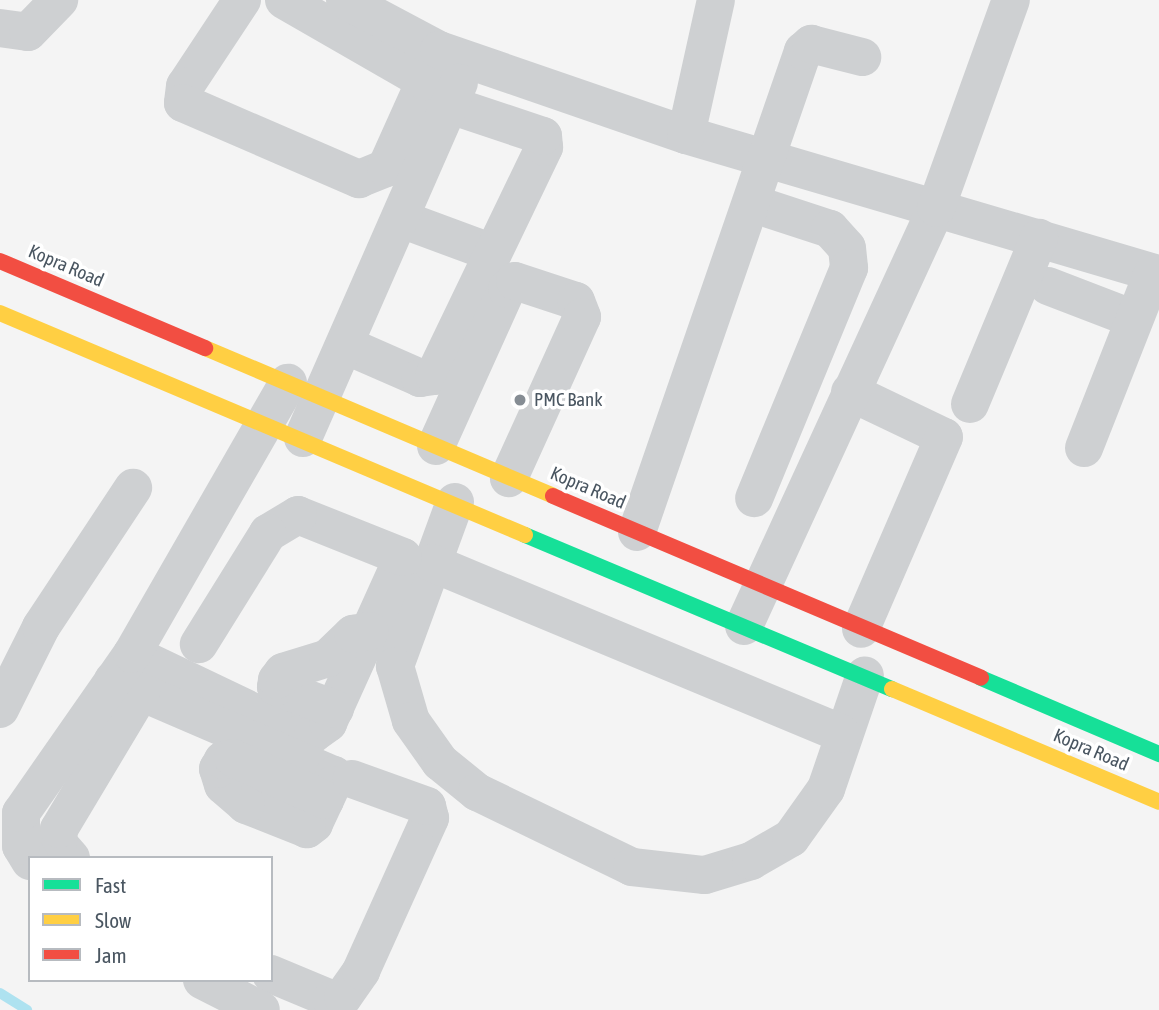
<!DOCTYPE html>
<style>
body{margin:0}
#map{position:relative;width:1159px;height:1010px;overflow:hidden;background:#f4f4f4;font-family:"Asap Condensed",sans-serif}
div>[style]{position:absolute}
[style*='--x']{left:calc(var(--x)*1px);top:calc(var(--y)*1px);width:calc(var(--w)*1px);rotate:calc(var(--a)*1deg)}
.stream>*{height:10px;margin:-5px;padding:0 5px;transform-origin:5px;border-radius:5px;background:#aee2f0}
.street>*{height:38px;margin:-19px;padding:0 19px;transform-origin:19px;border-radius:19px;background:#ced0d2}
.fast>*{height:16px;margin:-8px;padding:0 8px;transform-origin:8px;border-radius:8px;background:#16e098}
.slow>*{height:16px;margin:-8px;padding:0 8px;transform-origin:8px;border-radius:8px;background:#ffcf43}
.jam>*{height:16px;margin:-8px;padding:0 8px;transform-origin:8px;border-radius:8px;background:#f24e42}
.dots>*{width:19px;height:19px;translate:-50% -50%;box-sizing:border-box;border:4px solid #fff;border-radius:50%}
span{translate:-50% -50%;white-space:nowrap;text-align:center;line-height:1.15;-webkit-text-stroke:7px #fff;paint-order:stroke}
.street-label{font-size:19px;color:#4a5661}
.poi-label{font-size:19px;color:#4a5661}
.left{translate:0 -50%;text-align:left}
.legend{position:absolute;left:28px;top:856px;width:245px;height:126px;box-sizing:border-box;background:#fff;border:2px solid #b7bbc0;margin:0;padding:9px 12px;list-style:none;font-size:21px;color:#4a5661}
.legend li{display:flex;align-items:center;gap:14px;height:35px}
.legend b{width:35px;border:2px solid #b7bbc0}
</style>
<div id="map">
<div class="stream">
<i style="--x:0;--y:993;--w:32;--a:32"></i>
</div>
<div class="street">
<i style="--x:242;--y:0;--w:103;--a:123.5"></i>
<i style="--x:185;--y:86;--w:17;--a:97"></i>
<i style="--x:183;--y:103;--w:192;--a:23.4"></i>
<i style="--x:359;--y:179;--w:29;--a:-22"></i>
<i style="--x:386;--y:168;--w:129;--a:-65.8"></i>
<i style="--x:284;--y:0;--w:163;--a:29.9"></i>
<i style="--x:345;--y:0;--w:106;--a:28"></i>
<i style="--x:439;--y:50;--w:261;--a:19"></i>
<i style="--x:686;--y:135;--w:493;--a:16.4"></i>
<i style="--x:0;--y:28;--w:28;--a:8"></i>
<i style="--x:28;--y:32;--w:45;--a:-45.9"></i>
<i style="--x:686;--y:135;--w:138;--a:-77.5"></i>
<i style="--x:754;--y:204;--w:80;--a:18.2"></i>
<i style="--x:830;--y:229;--w:25;--a:48"></i>
<i style="--x:847;--y:248;--w:20;--a:84"></i>
<i style="--x:849;--y:268;--w:249;--a:112.4"></i>
<i style="--x:401;--y:219;--w:98;--a:20.3"></i>
<i style="--x:1048;--y:286;--w:92;--a:21"></i>
<i style="--x:345;--y:345;--w:82;--a:23.7"></i>
<i style="--x:420;--y:378;--w:14;--a:-8"></i>
<i style="--x:434;--y:376;--w:254;--a:-64.3"></i>
<i style="--x:544;--y:147;--w:11;--a:-95"></i>
<i style="--x:543;--y:136;--w:98;--a:-161.6"></i>
<i style="--x:850;--y:392;--w:104;--a:25.6"></i>
<i style="--x:944;--y:437;--w:209;--a:113.4"></i>
<i style="--x:970;--y:404;--w:180;--a:-67.4"></i>
<i style="--x:303;--y:438;--w:388;--a:-66.3"></i>
<i style="--x:436;--y:446;--w:172;--a:-65.7"></i>
<i style="--x:507;--y:289;--w:11;--a:-45"></i>
<i style="--x:515;--y:281;--w:64;--a:18.2"></i>
<i style="--x:576;--y:301;--w:17;--a:69"></i>
<i style="--x:582;--y:317;--w:177;--a:114.4"></i>
<i style="--x:1084;--y:448;--w:188;--a:-68.5"></i>
<i style="--x:455;--y:502;--w:175;--a:110.1"></i>
<i style="--x:395;--y:666;--w:57;--a:73.8"></i>
<i style="--x:411;--y:721;--w:50;--a:54.7"></i>
<i style="--x:440;--y:762;--w:48;--a:39"></i>
<i style="--x:477;--y:792;--w:172;--a:25.8"></i>
<i style="--x:632;--y:867;--w:73;--a:6.3"></i>
<i style="--x:705;--y:875;--w:48;--a:-16.9"></i>
<i style="--x:751;--y:861;--w:46;--a:-29.9"></i>
<i style="--x:791;--y:838;--w:60;--a:-54.5"></i>
<i style="--x:826;--y:789;--w:120;--a:-71.1"></i>
<i style="--x:637;--y:532;--w:509;--a:-70.96"></i>
<i style="--x:803;--y:51;--w:11;--a:-41"></i>
<i style="--x:811;--y:44;--w:53;--a:14.3"></i>
<i style="--x:432;--y:563;--w:444;--a:22.6"></i>
<i style="--x:744;--y:626;--w:460;--a:-65.3"></i>
<i style="--x:936;--y:208;--w:221;--a:-70.2"></i>
<i style="--x:132;--y:654;--w:186;--a:25.5"></i>
<i style="--x:300;--y:734;--w:13;--a:0"></i>
<i style="--x:313;--y:734;--w:19;--a:-36"></i>
<i style="--x:328;--y:723;--w:182;--a:-65.7"></i>
<i style="--x:403;--y:557;--w:113;--a:-158.2"></i>
<i style="--x:298;--y:515;--w:35;--a:149"></i>
<i style="--x:268;--y:533;--w:131;--a:121.9"></i>
<i style="--x:113;--y:680;--w:241;--a:23.3"></i>
<i style="--x:334;--y:775;--w:10;--a:101"></i>
<i style="--x:332;--y:785;--w:17;--a:115"></i>
<i style="--x:325;--y:800;--w:26;--a:115"></i>
<i style="--x:314;--y:824;--w:9;--a:144"></i>
<i style="--x:307;--y:829;--w:66;--a:-158.5"></i>
<i style="--x:246;--y:805;--w:30;--a:-139"></i>
<i style="--x:223;--y:785;--w:17;--a:-107"></i>
<i style="--x:218;--y:769;--w:10;--a:-61"></i>
<i style="--x:223;--y:760;--w:10;--a:-11"></i>
<i style="--x:233;--y:758;--w:101;--a:24.5"></i>
<i style="--x:0;--y:709;--w:92;--a:-63.4"></i>
<i style="--x:41;--y:627;--w:167;--a:-56.5"></i>
<i style="--x:335;--y:709;--w:63;--a:-159.6"></i>
<i style="--x:276;--y:687;--w:7;--a:-82"></i>
<i style="--x:277;--y:680;--w:10;--a:-53"></i>
<i style="--x:283;--y:672;--w:47;--a:-17.3"></i>
<i style="--x:328;--y:658;--w:35;--a:-44"></i>
<i style="--x:353;--y:634;--w:17;--a:-10"></i>
<i style="--x:71;--y:858;--w:20;--a:-131"></i>
<i style="--x:58;--y:843;--w:14;--a:-86"></i>
<i style="--x:59;--y:829;--w:160;--a:-59.1"></i>
<i style="--x:30;--y:861;--w:17;--a:-121"></i>
<i style="--x:21;--y:846;--w:33;--a:-90"></i>
<i style="--x:21;--y:813;--w:194;--a:-55.1"></i>
<i style="--x:132;--y:654;--w:313;--a:-60.1"></i>
<i style="--x:271;--y:974;--w:65;--a:22.6"></i>
<i style="--x:331;--y:999;--w:12;--a:-9"></i>
<i style="--x:343;--y:997;--w:32;--a:-55"></i>
<i style="--x:361;--y:971;--w:168;--a:-65.7"></i>
<i style="--x:430;--y:818;--w:12;--a:-104"></i>
<i style="--x:427;--y:806;--w:80;--a:-160.2"></i>
<i style="--x:202;--y:980;--w:66;--a:27"></i>
</div>
<div class="fast">
<i style="--x:525;--y:535;--w:398;--a:22.8"></i>
<i style="--x:981;--y:678;--w:194;--a:23.1"></i>
</div>
<div class="slow">
<i style="--x:0;--y:313;--w:570;--a:22.92"></i>
<i style="--x:205;--y:348;--w:378;--a:23"></i>
<i style="--x:892;--y:689;--w:290;--a:22.9"></i>
</div>
<div class="jam">
<i style="--x:0;--y:261;--w:223;--a:23"></i>
<i style="--x:553;--y:496;--w:465;--a:23"></i>
</div>
<div class="dots">
<i style="left:520px;top:400px;background:#868d94"></i>
</div>
<div class="street-label">
<span style="left:66px;top:266px;rotate:23deg">Kopra Road</span>
<span style="left:588px;top:488px;rotate:23deg">Kopra Road</span>
<span style="left:1091px;top:750px;rotate:23deg">Kopra Road</span>
</div>
<div class="poi-label">
<span class="left" style="left:534px;top:400px">PMC Bank</span>
</div>
<ul class="legend">
<li><b style="height:9px;background:#16e098"></b>Fast</li>
<li><b style="height:9px;background:#ffcf43"></b>Slow</li>
<li><b style="height:9px;background:#f24e42"></b>Jam</li>
</ul>
</div>
